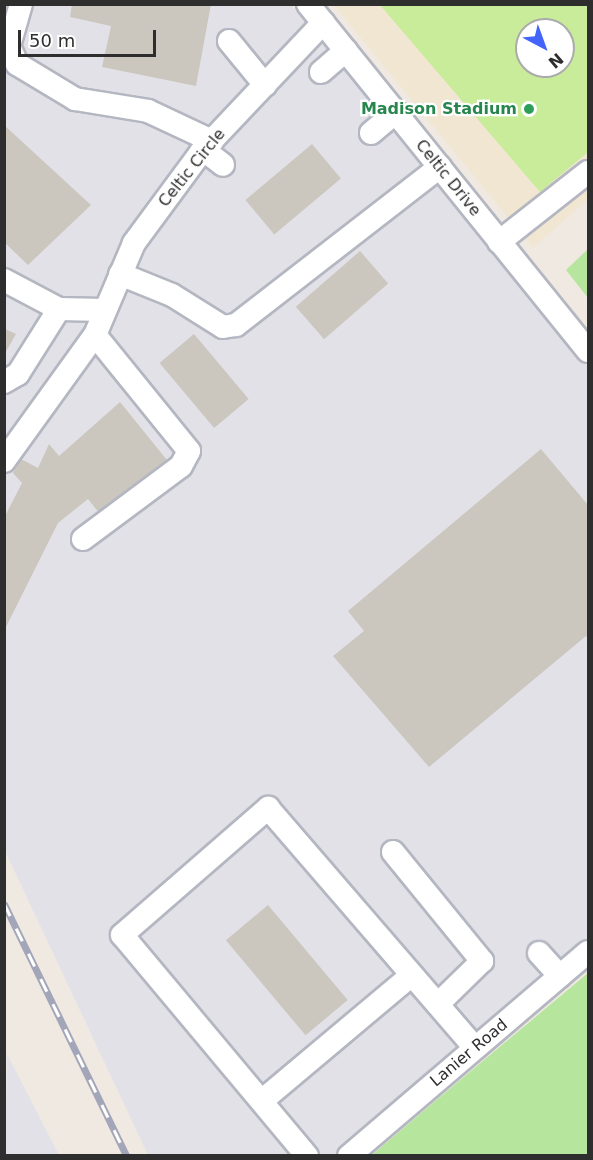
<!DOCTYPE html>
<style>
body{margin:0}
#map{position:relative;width:593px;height:1160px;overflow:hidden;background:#efe9e1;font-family:"DejaVu Sans",sans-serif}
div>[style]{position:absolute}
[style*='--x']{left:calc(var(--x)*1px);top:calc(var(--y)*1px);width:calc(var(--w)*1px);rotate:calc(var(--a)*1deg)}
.industrial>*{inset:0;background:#e3e1e8}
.education>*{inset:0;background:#f0e6d1}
.green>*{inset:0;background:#b6e59e}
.pitch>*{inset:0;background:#c9ec9a}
.building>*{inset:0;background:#cbc7bf;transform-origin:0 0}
.roads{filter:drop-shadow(2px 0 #b4b7c1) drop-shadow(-2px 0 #b4b7c1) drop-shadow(0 2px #b4b7c1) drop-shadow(0 -2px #b4b7c1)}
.minor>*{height:22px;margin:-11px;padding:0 11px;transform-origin:11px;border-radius:11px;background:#fff}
.rail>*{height:7px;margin-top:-3.5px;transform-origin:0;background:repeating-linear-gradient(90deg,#fff 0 14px,#a3a6b8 0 28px);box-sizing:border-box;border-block:2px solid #a3a6b8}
.dots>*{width:16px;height:16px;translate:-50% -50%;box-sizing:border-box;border:3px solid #fff;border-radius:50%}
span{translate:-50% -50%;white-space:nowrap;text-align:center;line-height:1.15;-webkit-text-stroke:4.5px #fff;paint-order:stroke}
.leisure-label{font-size:16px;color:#27864d;font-weight:700}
.right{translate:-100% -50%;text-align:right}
.street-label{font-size:16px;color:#2e2e2e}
.frame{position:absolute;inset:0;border:6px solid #2e2e2e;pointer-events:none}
.north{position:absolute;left:515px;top:18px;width:60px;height:60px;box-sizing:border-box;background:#fff;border:2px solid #ababab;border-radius:50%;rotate:139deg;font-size:16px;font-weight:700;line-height:24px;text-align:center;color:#2e2e2e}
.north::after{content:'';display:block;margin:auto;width:21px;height:27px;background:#4264fb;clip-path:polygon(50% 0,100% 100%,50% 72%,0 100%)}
.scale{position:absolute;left:18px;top:30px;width:138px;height:27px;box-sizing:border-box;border:3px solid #2e2e2e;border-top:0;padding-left:8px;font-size:18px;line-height:21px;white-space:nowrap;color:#2e2e2e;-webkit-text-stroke:4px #fff;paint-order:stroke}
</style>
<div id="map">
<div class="industrial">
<i style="clip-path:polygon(5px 5px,291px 5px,588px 367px,588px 938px,337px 1155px,148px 1155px,5px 851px)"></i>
<i style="clip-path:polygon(7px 1054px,59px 1155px,5px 1155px)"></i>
</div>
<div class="education">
<i style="clip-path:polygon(evenodd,334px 5px,588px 5px,588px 199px,533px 248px,334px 5px,527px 30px,563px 30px,563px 66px,527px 66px,527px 30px)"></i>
</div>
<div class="green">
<i style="clip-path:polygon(588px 249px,588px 298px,566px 270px)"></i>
<i style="clip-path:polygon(588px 973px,588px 1155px,372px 1155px,434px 1102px)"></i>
</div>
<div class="pitch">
<i style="clip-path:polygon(evenodd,380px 5px,588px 5px,588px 152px,540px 192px,380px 5px,527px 30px,563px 30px,563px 66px,527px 66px,527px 30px)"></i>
</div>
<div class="building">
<i style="clip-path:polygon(72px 4px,211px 4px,196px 86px,102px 67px,111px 26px,70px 17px)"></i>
<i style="clip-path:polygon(4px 125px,91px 205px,28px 265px,4px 242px)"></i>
<i style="left:312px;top:144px;width:45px;height:87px;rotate:50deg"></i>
<i style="left:360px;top:251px;width:43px;height:85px;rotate:49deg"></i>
<i style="clip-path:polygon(4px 322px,5px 329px,16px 334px,4px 355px)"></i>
<i style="left:194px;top:334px;width:85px;height:45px;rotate:50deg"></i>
<i style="clip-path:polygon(120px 402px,171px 465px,104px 519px,88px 499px,58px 523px,4px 631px,4px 518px,22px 483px,13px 473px,21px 459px,38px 468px,49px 444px,59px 456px)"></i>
<i style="clip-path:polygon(541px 449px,588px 505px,588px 638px,586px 636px,429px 767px,333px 656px,364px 631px,348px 611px)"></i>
<i style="left:268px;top:905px;width:124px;height:55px;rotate:50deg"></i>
</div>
<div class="roads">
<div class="minor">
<i style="--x:21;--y:4;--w:44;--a:105.9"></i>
<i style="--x:9;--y:46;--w:20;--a:66"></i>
<i style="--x:17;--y:64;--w:68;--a:31.1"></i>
<i style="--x:75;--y:99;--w:74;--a:9.3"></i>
<i style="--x:148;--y:111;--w:71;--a:25.1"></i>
<i style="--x:308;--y:4;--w:446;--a:51.1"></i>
<i style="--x:229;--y:41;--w:57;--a:50.7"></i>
<i style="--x:321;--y:72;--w:33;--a:-41"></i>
<i style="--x:371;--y:133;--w:33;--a:-40"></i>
<i style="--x:204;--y:150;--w:24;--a:38"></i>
<i style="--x:499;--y:242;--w:113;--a:-38.2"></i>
<i style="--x:120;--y:274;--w:56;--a:22"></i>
<i style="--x:172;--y:295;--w:60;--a:32.1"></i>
<i style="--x:223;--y:327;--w:13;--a:-9"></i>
<i style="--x:236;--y:325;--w:258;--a:-37.8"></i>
<i style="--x:4;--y:280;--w:62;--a:27.8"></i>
<i style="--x:59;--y:309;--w:45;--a:1.3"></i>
<i style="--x:4;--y:382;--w:16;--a:-30"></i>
<i style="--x:18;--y:374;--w:77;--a:-57.8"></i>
<i style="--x:4;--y:461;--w:155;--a:-54.2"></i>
<i style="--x:95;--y:335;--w:100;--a:-67"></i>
<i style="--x:134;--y:243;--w:113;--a:-53.6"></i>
<i style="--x:201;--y:152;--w:178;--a:-46.6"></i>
<i style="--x:83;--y:539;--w:122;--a:-36.7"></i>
<i style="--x:181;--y:466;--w:17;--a:-62"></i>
<i style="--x:189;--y:451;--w:149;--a:-129"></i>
<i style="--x:393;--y:852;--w:141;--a:50.8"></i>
<i style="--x:482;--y:961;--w:62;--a:135.7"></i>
<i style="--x:539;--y:953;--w:31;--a:48"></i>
<i style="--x:264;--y:1099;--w:193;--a:-40"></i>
<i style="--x:307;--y:1156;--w:288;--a:-129.9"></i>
<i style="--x:122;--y:935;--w:194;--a:-41"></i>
<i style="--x:268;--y:808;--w:317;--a:49.2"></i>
<i style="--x:349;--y:1156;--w:314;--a:-40.5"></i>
</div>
</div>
<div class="rail">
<i style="--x:4;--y:903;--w:281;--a:64.1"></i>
</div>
<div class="dots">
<i style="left:529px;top:109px;background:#2e9e5b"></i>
</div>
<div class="leisure-label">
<span class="right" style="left:517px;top:109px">Madison Stadium</span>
</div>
<div class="street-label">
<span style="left:192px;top:168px;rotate:-51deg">Celtic Circle</span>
<span style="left:448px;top:178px;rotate:51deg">Celtic Drive</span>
<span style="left:469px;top:1053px;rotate:-40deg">Lanier Road</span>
</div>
<div class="frame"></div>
<div class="north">N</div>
<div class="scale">50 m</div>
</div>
